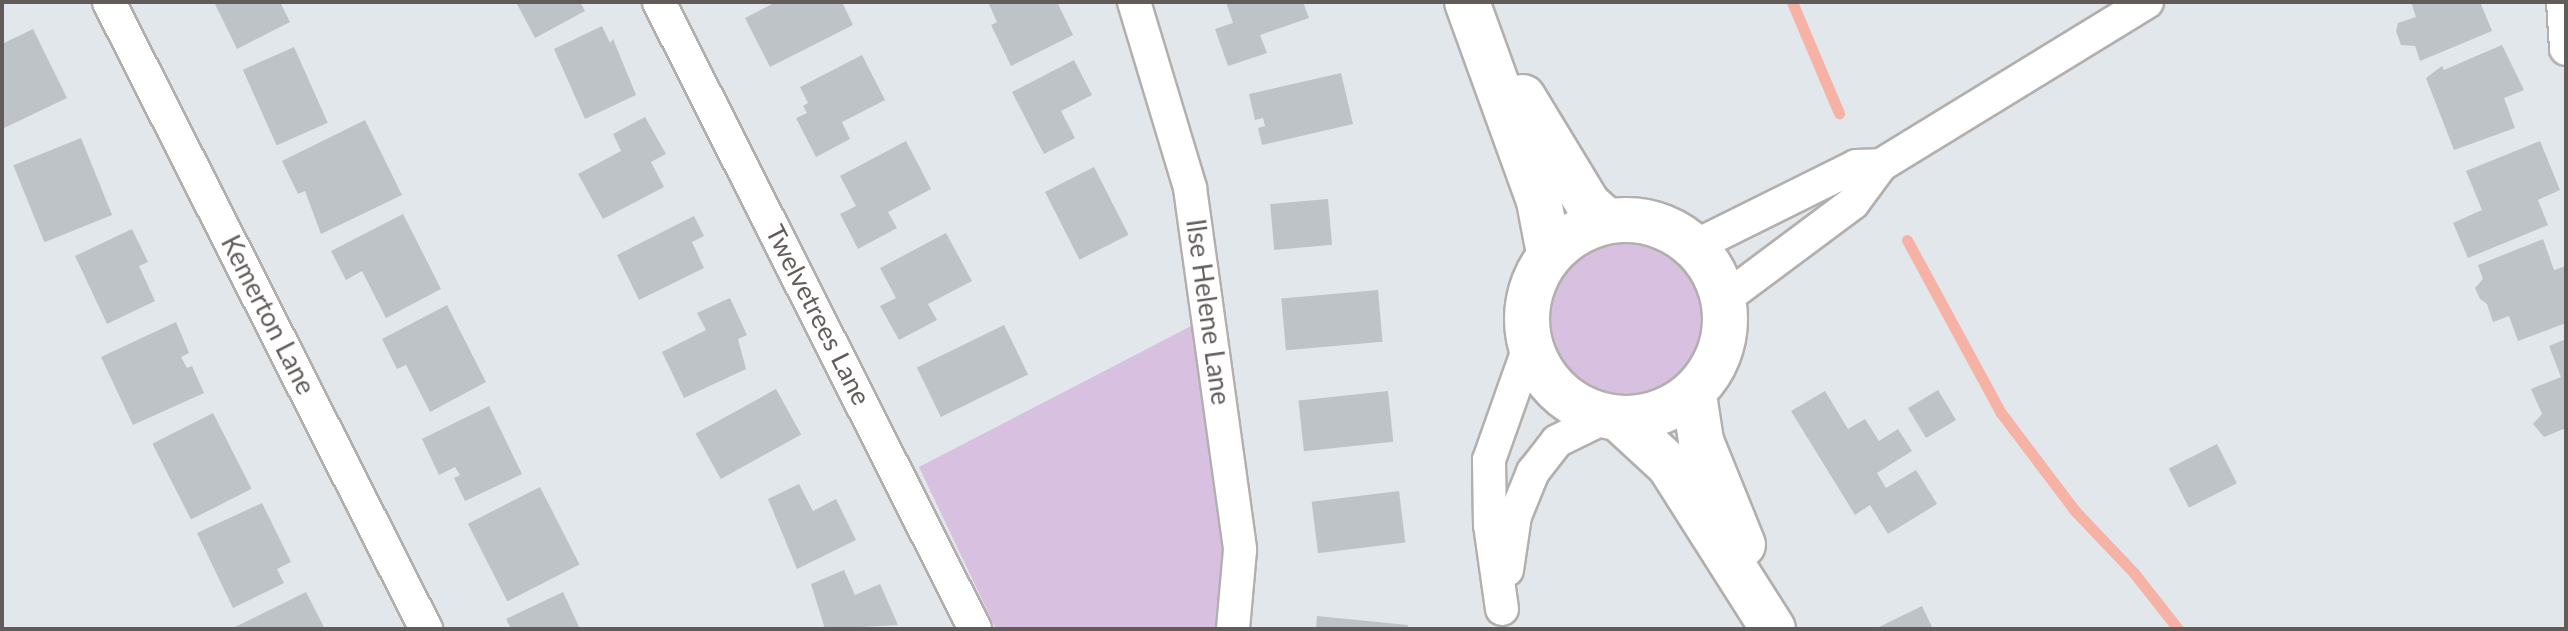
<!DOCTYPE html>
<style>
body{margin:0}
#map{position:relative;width:2568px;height:631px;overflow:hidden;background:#e2e7ec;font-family:Lato,sans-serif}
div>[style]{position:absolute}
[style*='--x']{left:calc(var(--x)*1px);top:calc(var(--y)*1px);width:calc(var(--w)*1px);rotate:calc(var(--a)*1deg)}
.green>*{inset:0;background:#d8c0e1}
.round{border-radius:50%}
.stream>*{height:11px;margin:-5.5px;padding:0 5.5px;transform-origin:5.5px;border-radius:5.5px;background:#f7b2a6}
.building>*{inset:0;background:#bec3c7;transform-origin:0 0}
.roads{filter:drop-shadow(2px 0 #b3afad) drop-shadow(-2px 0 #b3afad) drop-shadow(0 2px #b3afad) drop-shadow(0 -2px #b3afad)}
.street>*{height:32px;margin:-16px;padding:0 16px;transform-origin:16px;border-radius:16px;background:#fff}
.secondary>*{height:44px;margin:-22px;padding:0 22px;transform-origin:22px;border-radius:22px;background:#fff}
.secondary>.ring{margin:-22px;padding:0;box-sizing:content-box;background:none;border:44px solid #fff;border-radius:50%}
span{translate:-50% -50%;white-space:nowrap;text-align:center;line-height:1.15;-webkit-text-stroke:8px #fff;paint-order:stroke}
.street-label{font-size:26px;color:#615c5a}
.frame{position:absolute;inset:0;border:4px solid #615c5a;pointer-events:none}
</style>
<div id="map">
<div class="green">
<i class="round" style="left:1527px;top:220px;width:198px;height:198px"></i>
<i style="clip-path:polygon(1195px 324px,1224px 568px,1220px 629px,996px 629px,919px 467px)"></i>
</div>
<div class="stream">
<i style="--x:1792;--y:2;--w:121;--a:67.1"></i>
<i style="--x:1907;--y:240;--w:197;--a:61.5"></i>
<i style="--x:2001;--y:413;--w:124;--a:52.9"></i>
<i style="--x:2076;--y:512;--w:84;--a:46.4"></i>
<i style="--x:2134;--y:573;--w:71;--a:51.8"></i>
</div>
<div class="building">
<i style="clip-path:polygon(214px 2px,280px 2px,290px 22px,237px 49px)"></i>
<i style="clip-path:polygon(516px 2px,580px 2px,585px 11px,535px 38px)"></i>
<i style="clip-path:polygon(776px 2px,842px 2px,853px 25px,770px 67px,745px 18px)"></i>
<i style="clip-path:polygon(988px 2px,1057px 2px,1073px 35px,1011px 66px,991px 25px,997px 22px)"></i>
<i style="clip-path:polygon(1226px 2px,1303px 2px,1309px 18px,1260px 35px,1267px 53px,1228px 66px,1215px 29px,1233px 23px)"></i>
<i style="clip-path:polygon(2411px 2px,2480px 2px,2492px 31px,2420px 61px,2415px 46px,2401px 45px,2396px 31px,2398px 23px,2416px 17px)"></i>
<i style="clip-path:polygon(602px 26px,610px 43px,613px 39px,636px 95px,585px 119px,554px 49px)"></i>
<i style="clip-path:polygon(33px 29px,67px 98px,2px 129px,2px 44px)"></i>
<i style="clip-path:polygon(2502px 45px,2524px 90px,2504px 98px,2515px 128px,2454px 150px,2426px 78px,2442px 66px,2444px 70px)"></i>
<i style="left:294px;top:47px;width:83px;height:56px;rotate:66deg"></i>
<i style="clip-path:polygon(862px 55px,885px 100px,842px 122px,850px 139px,816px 157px,796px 118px,807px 113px,803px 106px,808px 103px,800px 87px)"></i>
<i style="clip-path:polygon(1074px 60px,1092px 95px,1061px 111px,1075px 138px,1044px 154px,1012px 92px)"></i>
<i style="clip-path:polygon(1341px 73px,1353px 124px,1262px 145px,1258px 128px,1265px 126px,1263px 118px,1255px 120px,1249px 94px)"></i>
<i style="clip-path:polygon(645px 117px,666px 154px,651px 162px,664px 187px,603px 219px,578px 174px,621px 151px,613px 134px)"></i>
<i style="clip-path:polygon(365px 120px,402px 195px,321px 234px,305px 191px,298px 194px,282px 161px)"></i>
<i style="left:81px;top:138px;width:83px;height:73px;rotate:68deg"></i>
<i style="clip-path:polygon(906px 141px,931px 189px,888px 212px,897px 228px,858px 249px,840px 214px,856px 206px,840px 176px)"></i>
<i style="clip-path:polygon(2540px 141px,2560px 190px,2538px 200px,2548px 225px,2468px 258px,2453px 223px,2482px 210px,2466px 171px)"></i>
<i style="left:1094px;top:167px;width:76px;height:55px;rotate:63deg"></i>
<i style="left:1328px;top:199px;width:46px;height:58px;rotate:85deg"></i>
<i style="clip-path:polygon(403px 214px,441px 289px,386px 318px,362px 271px,346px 280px,331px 251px)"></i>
<i style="clip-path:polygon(694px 216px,704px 236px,692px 242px,704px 268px,639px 300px,617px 255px)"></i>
<i style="clip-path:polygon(132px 229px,148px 262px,139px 266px,155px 301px,107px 324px,75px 256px)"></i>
<i style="clip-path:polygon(946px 233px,972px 281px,928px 304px,937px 320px,899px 340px,880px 306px,896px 298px,880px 268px)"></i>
<i style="clip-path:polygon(2543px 239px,2554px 270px,2566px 266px,2566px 323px,2518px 341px,2509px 316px,2493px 322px,2487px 304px,2480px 299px,2475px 288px,2483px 279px,2478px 265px)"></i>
<i style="left:1378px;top:290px;width:52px;height:97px;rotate:85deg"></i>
<i style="clip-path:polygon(730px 298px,747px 335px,738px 339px,746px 369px,684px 398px,662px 352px,706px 330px,697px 313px)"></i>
<i style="clip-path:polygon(447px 305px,486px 382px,430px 412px,406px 365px,397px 369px,382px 339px)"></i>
<i style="clip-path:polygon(176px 322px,189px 353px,181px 357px,187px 368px,192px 366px,204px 393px,133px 425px,101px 357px)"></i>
<i style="left:1004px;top:325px;width:55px;height:97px;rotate:64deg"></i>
<i style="clip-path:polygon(2566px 339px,2566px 428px,2544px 437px,2533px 424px,2542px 414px,2531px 389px,2561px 377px,2549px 346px)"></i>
<i style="left:776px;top:389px;width:52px;height:92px;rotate:61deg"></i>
<i style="left:1938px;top:390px;width:35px;height:35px;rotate:59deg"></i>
<i style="left:1388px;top:391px;width:51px;height:90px;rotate:84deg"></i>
<i style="clip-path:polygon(1825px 391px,1848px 429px,1865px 419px,1879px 441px,1898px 429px,1912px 451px,1877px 473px,1886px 488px,1916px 470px,1937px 504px,1888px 534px,1870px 505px,1855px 515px,1791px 411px)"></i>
<i style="clip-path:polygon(489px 406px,522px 474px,465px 501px,454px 478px,460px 475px,455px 467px,439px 475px,422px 439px)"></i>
<i style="left:213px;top:413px;width:85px;height:68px;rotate:63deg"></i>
<i style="left:2217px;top:444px;width:44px;height:54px;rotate:63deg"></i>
<i style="clip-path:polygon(799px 484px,813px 511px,836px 499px,856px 540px,797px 569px,768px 499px)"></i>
<i style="left:540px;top:487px;width:87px;height:81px;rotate:63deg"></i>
<i style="left:1399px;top:491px;width:52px;height:88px;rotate:83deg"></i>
<i style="clip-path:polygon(262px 503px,291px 562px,277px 569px,284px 583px,233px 608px,197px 533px)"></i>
<i style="clip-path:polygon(844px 570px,855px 595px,880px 584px,898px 625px,825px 629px,811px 584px)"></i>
<i style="clip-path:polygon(306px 592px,325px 629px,231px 629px)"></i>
<i style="clip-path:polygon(563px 592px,580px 629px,511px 629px,506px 619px)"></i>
<i style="clip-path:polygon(1922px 606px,1933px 629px,1875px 629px)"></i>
<i style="clip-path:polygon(1317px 616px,1408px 625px,1407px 629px,1316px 629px)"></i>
</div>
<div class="roads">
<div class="street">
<i style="--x:109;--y:2;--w:703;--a:63.18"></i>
<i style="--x:659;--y:2;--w:702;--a:63.25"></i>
<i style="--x:1134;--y:2;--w:194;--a:73.2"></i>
<i style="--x:1190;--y:188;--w:365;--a:82.1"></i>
<i style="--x:1240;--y:550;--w:79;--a:95.1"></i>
<i style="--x:2563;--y:2;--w:47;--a:86.3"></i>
<i style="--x:1695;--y:246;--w:180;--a:-26.4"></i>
<i style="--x:1856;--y:166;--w:25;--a:-2"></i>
<i style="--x:1723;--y:300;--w:162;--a:-36.7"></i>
<i style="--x:1853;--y:203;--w:47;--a:-53.6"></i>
<i style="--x:1881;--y:165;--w:312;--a:-31.5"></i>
<i style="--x:1507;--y:570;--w:55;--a:-81.6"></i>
<i style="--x:1515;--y:516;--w:48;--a:-67.8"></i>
<i style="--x:1533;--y:472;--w:39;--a:-52"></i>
<i style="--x:1557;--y:441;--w:57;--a:-26.1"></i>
<i style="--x:1502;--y:609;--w:85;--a:-98.1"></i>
<i style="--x:1490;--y:525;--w:65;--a:-90.9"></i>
<i style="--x:1489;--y:460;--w:123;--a:-70.5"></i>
</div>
<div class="secondary">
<i style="--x:1467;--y:2;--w:212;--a:70.1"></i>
<i style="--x:1539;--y:201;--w:53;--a:79.1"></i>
<i style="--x:1523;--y:97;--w:125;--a:58.7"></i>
<i style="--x:1588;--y:204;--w:24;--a:42"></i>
<i class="ring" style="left:1527px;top:220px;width:154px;height:154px"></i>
<i style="--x:1694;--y:395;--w:47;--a:81.3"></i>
<i style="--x:1701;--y:441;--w:112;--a:68"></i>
<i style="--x:1618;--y:418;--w:69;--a:42.7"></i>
<i style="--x:1669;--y:465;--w:194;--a:57.6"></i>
</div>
</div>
<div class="street-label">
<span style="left:1208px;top:312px;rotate:82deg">Ilse Helene Lane</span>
<span style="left:268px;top:315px;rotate:63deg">Kemerton Lane</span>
<span style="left:818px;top:315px;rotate:63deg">Twelvetrees Lane</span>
</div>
<div class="frame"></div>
</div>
